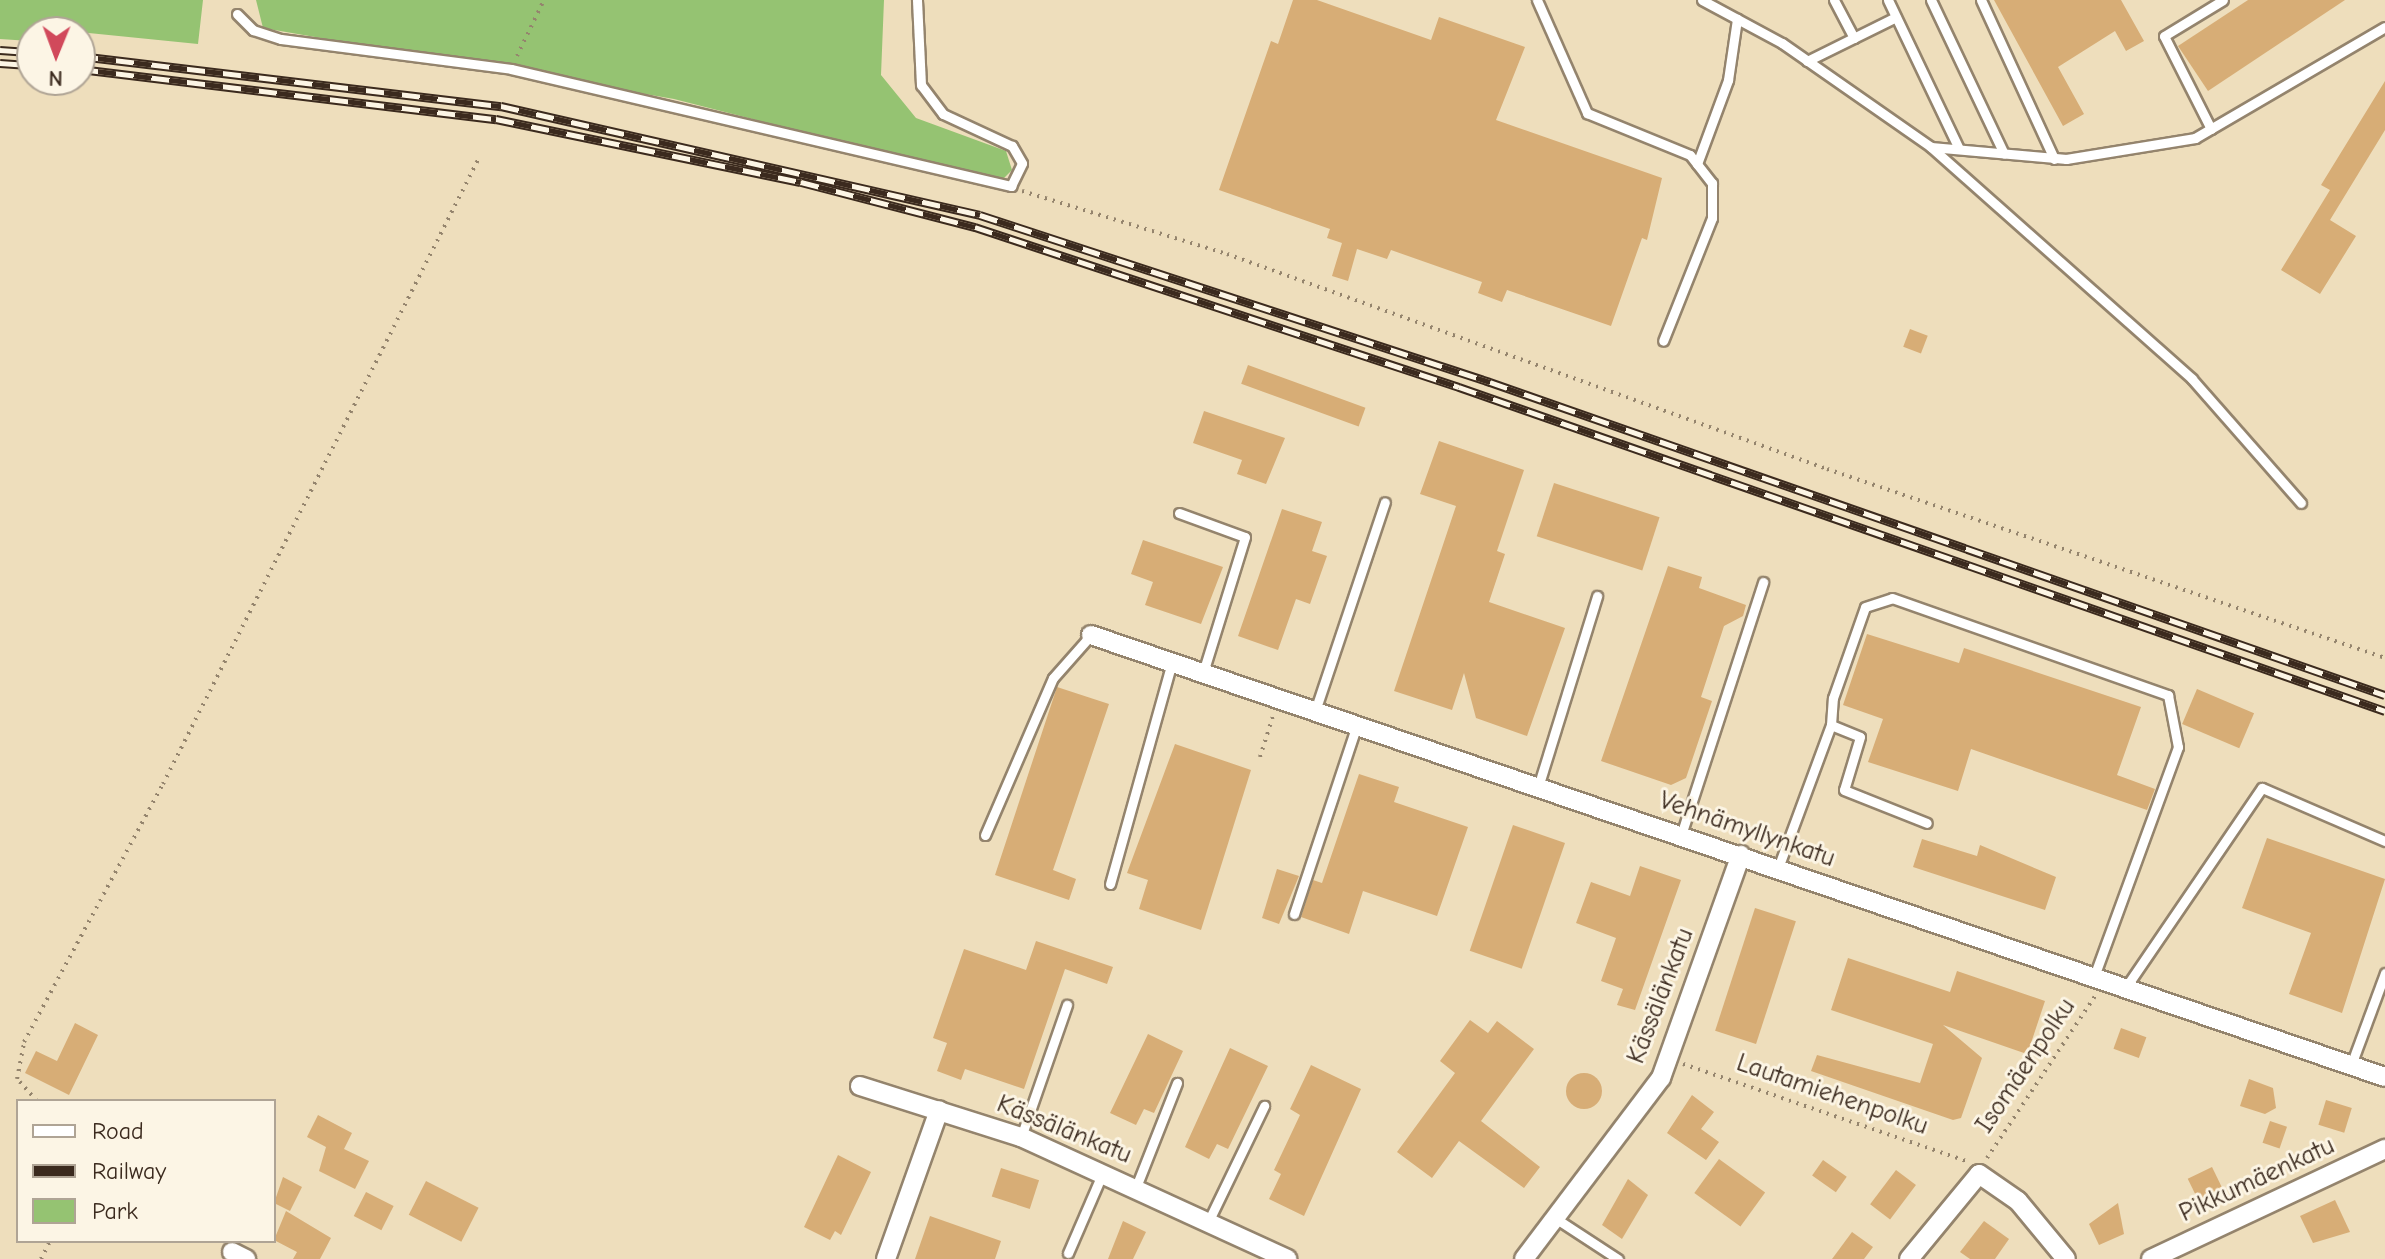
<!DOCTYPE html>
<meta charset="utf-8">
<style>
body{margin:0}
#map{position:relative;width:2385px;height:1259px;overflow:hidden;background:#eedebc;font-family:"Comic Neue",sans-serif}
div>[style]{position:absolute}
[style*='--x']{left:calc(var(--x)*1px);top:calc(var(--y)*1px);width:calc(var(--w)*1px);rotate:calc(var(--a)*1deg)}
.green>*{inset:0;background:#95c372}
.building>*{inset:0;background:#d7ad76;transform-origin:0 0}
.round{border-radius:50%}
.path>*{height:4px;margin-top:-2px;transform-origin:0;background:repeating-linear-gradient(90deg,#94846d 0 2px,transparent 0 8px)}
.roads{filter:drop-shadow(2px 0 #94846d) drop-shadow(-2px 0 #94846d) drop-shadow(0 2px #94846d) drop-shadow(0 -2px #94846d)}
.lane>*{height:9px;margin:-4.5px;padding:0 4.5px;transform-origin:4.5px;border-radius:4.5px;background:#fff}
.street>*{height:18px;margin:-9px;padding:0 9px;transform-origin:9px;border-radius:9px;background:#fff}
.rail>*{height:9px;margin-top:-4.5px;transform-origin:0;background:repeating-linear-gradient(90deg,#fcf5e5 0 18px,#3b2a1e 0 36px);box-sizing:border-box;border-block:2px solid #3b2a1e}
span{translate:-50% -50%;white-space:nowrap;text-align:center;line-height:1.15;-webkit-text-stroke:6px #fcf5e5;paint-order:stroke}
.street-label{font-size:26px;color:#3b2a1e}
.legend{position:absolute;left:16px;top:1099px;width:260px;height:144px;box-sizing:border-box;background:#fcf5e5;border:2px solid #afa495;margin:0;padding:10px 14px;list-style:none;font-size:24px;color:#3b2a1e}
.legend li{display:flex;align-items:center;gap:16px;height:40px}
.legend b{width:40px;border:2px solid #afa495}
.north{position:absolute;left:16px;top:16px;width:80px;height:80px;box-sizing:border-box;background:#fcf5e5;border:2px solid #afa495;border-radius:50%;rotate:181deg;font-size:22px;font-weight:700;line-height:32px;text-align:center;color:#3b2a1e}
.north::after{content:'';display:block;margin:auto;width:28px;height:36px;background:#d1495b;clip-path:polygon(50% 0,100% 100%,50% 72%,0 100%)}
</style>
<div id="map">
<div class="green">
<i style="clip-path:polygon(0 0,203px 0,198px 44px,49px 29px,32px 32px,30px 41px,0 39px)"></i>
<i style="clip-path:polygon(256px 0,884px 0,881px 75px,916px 118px,1006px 151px,1012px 170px,1000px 182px,674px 99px,263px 28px)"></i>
</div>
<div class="building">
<i style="clip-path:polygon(1293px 0,1317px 0,1431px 40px,1439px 17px,1525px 47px,1496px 120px,1662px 178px,1647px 240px,1642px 238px,1611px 326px,1507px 290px,1502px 302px,1478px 293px,1482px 282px,1391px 250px,1387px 259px,1357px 249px,1348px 281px,1332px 276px,1342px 243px,1327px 238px,1330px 229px,1219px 190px,1271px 41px,1278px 44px)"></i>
<i style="clip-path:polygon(1994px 0,2121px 0,2144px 41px,2126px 51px,2115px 31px,2058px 67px,2084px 114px,2063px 126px)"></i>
<i style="clip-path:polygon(2248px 0,2345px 0,2208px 91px,2178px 46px)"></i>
<i style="clip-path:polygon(2385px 81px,2385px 130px,2330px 220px,2356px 236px,2320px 294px,2281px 270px,2330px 190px,2321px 185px)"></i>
<i style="left:1910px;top:329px;width:19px;height:19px;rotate:21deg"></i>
<i style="left:1248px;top:365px;width:125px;height:20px;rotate:20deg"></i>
<i style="clip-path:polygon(1204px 411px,1285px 438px,1266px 484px,1237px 474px,1242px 460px,1193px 443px)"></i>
<i style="clip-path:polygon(1439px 441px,1524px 470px,1497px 551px,1505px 554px,1489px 602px,1565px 628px,1527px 736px,1476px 718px,1464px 673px,1452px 710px,1394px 691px,1456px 506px,1420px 494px)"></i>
<i style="left:1554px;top:483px;width:111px;height:56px;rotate:18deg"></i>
<i style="clip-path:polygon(1282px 509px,1322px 522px,1312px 551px,1327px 556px,1310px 604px,1296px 599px,1278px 650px,1238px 636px)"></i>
<i style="clip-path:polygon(1143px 540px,1223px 567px,1201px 624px,1145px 605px,1153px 582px,1131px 574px)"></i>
<i style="clip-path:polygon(1668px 566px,1702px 577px,1699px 588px,1746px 605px,1743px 616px,1724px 626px,1701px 697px,1712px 701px,1686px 778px,1671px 785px,1601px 761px)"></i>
<i style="clip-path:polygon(1867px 634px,1959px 663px,1964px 648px,2141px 707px,2117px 775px,2155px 789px,2147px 810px,1971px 749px,1958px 791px,1868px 762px,1883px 719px,1843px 705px)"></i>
<i style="clip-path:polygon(1057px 687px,1109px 704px,1053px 870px,1076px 879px,1069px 900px,995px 875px)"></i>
<i style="left:2197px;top:689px;width:62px;height:38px;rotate:23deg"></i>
<i style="clip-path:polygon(1175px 744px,1251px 770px,1201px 930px,1139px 909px,1148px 880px,1127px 873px)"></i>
<i style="clip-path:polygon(1359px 774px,1399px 787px,1394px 802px,1468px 827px,1437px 916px,1363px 891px,1349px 934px,1301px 917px,1313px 880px,1322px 883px)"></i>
<i style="left:1513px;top:825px;width:55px;height:133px;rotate:19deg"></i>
<i style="clip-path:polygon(2267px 838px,2385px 879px,2342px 1013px,2289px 994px,2311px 933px,2242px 908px)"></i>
<i style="clip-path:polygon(1922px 839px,1977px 856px,1980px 845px,2056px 877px,2045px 910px,1913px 867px)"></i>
<i style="clip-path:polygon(1640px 866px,1681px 880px,1635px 1010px,1617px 1005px,1623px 989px,1601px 981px,1616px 938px,1576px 923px,1591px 882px,1630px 896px)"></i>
<i style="clip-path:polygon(1277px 869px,1299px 876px,1279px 924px,1262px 918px)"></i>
<i style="left:1755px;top:908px;width:43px;height:129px;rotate:18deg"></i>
<i style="clip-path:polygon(1036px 941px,1113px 967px,1107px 984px,1065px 969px,1024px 1089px,965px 1069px,961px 1080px,937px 1071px,947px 1043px,933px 1038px,964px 949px,1026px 970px)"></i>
<i style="clip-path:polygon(1848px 958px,1950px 992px,1957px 971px,2045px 1001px,2030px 1046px,2024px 1053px,1943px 1025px,1982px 1058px,1961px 1118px,1953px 1120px,1811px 1071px,1817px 1055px,1920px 1083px,1933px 1044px,1831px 1010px)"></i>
<i style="clip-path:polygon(1470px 1020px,1488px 1033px,1497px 1021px,1534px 1049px,1481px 1121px,1540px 1167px,1524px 1188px,1459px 1141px,1432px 1178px,1397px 1152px,1455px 1073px,1440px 1061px)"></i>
<i style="clip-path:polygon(75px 1023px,98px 1035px,69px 1095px,25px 1073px,36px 1051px,57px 1061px)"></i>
<i style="left:2121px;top:1028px;width:27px;height:22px;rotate:20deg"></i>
<i style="clip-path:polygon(1148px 1034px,1183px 1051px,1154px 1113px,1144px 1109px,1136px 1125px,1110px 1113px)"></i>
<i style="clip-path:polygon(1230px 1048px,1268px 1066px,1228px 1149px,1217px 1144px,1209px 1159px,1185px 1147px)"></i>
<i style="clip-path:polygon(1311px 1065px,1361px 1089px,1304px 1216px,1269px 1199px,1281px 1174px,1274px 1170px,1300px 1115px,1290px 1109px)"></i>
<i class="round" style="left:1566px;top:1073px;width:36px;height:36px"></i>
<i style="clip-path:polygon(2249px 1079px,2273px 1088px,2276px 1108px,2265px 1114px,2240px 1106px)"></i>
<i style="clip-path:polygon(1692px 1095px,1714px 1112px,1701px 1129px,1719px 1142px,1706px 1160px,1667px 1133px)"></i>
<i style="left:2326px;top:1100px;width:27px;height:26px;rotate:17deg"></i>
<i style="clip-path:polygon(318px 1115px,352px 1133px,344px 1149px,369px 1161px,355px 1189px,319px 1171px,326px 1147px,307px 1137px)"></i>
<i style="left:2270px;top:1121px;width:18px;height:23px;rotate:19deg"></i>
<i style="clip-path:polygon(838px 1155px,871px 1172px,841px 1235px,835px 1231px,830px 1240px,804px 1227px)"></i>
<i style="left:1719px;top:1159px;width:57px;height:42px;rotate:36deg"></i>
<i style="left:1823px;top:1160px;width:29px;height:19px;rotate:35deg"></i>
<i style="left:2212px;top:1167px;width:25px;height:27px;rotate:64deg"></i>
<i style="left:1001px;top:1168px;width:40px;height:30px;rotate:18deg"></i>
<i style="left:1896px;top:1170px;width:25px;height:43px;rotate:37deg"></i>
<i style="clip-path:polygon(283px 1177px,302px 1187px,290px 1211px,274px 1203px)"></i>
<i style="clip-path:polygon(1628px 1179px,1648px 1195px,1622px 1239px,1602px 1225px)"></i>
<i style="left:426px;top:1181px;width:59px;height:38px;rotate:27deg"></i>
<i style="left:366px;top:1192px;width:31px;height:27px;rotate:27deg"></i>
<i style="clip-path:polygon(2335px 1200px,2350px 1232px,2313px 1243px,2300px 1216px)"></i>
<i style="clip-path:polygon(2118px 1203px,2124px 1234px,2099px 1245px,2089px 1224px)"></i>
<i style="clip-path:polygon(286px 1211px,331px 1238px,320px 1259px,293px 1259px,297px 1252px,274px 1240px)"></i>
<i style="clip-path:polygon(930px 1216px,1001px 1241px,995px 1259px,915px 1259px)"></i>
<i style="clip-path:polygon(1123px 1221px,1146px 1232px,1133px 1259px,1108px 1259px)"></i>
<i style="clip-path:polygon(1984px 1221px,2009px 1239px,1995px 1259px,1970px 1259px,1960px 1252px)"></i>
<i style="clip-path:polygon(1852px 1232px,1873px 1247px,1864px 1259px,1832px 1259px)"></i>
</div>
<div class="path">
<i style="--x:517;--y:56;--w:62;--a:-64.3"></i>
<i style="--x:1022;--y:191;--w:214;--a:17.1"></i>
<i style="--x:1227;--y:254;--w:637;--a:19.71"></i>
<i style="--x:1827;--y:469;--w:589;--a:18.71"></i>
<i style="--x:1260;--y:757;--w:43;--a:-72.4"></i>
<i style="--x:1683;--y:1064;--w:299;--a:18.9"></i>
<i style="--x:37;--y:1101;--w:30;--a:-132"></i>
<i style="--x:17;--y:1079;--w:38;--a:-79"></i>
<i style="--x:24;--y:1042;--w:293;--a:-61.7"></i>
<i style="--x:163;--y:784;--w:701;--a:-63.22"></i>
<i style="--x:1987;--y:1158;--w:195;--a:-56.3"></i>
<i style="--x:41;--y:1259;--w:20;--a:-63"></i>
</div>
<div class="roads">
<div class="lane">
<i style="--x:1537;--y:0;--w:124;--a:66.1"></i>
<i style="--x:1587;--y:113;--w:111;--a:22.2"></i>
<i style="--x:1690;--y:155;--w:36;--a:52"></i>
<i style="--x:1712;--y:183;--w:35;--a:90"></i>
<i style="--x:1712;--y:218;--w:132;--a:111.7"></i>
<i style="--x:1702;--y:0;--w:91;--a:28.3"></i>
<i style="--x:1782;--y:43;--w:182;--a:34.9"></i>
<i style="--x:1931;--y:147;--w:136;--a:5.1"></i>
<i style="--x:2066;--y:159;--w:131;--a:-9.2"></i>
<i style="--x:2195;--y:138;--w:220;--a:-30.3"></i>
<i style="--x:1834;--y:0;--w:43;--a:62.2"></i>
<i style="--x:1888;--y:0;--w:165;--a:64.5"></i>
<i style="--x:1931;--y:0;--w:170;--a:64.6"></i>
<i style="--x:1981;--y:0;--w:175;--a:65.3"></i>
<i style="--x:237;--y:14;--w:23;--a:45"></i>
<i style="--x:253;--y:30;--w:29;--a:18"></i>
<i style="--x:281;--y:39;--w:232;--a:7.4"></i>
<i style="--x:511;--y:69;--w:514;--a:13.17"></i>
<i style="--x:1011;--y:186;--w:25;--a:-64"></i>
<i style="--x:1022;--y:163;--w:20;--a:-120"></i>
<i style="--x:1012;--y:146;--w:76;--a:-155.1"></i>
<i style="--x:943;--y:114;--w:36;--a:-127"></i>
<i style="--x:921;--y:85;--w:85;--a:-92.7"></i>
<i style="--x:1807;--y:61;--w:99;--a:-26.3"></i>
<i style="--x:2211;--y:129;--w:104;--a:-116.8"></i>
<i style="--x:2164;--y:36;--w:69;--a:-31.4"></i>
<i style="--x:1931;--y:147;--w:349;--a:41.6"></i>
<i style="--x:2192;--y:379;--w:165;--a:48.7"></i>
<i style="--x:1697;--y:164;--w:90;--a:-69.7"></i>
<i style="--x:1728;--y:80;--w:62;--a:-81.6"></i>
<i style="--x:1179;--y:513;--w:70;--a:20"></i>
<i style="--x:1245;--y:537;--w:142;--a:107.2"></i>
<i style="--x:1315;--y:711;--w:220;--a:-71.5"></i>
<i style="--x:1831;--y:725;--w:31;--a:22"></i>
<i style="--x:1860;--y:737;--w:55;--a:106.8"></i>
<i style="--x:1844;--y:790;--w:89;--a:21.7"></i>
<i style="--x:1538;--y:787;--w:200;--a:-72.8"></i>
<i style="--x:985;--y:835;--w:171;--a:-66.6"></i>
<i style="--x:1053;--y:678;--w:57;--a:-48.5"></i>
<i style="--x:1681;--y:835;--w:266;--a:-72"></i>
<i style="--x:1778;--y:868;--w:153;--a:-69.7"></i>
<i style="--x:1831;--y:725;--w:27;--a:-86"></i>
<i style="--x:1833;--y:698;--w:96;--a:-70.6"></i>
<i style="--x:1865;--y:607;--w:28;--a:-18"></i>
<i style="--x:1892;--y:598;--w:293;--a:19.4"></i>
<i style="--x:2168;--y:695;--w:53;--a:79.1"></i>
<i style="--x:2178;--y:747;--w:244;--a:110.1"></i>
<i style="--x:1110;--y:884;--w:230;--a:-74.4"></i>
<i style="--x:1294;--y:914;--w:199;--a:-71.6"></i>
<i style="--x:2126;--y:987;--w:241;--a:-55.7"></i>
<i style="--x:2262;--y:788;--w:134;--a:23.3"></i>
<i style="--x:2351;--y:1065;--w:98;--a:-69.7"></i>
<i style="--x:1021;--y:1137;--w:140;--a:-70.8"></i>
<i style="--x:1136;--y:1187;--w:112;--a:-68.5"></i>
<i style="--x:1555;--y:1218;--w:75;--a:33.1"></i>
<i style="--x:1209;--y:1220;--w:127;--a:-64.2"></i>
<i style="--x:1068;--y:1253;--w:88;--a:-66.6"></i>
</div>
<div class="street">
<i style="--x:1091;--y:635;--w:1367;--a:18.86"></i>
<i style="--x:860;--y:1086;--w:169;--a:17.6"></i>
<i style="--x:1021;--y:1137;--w:293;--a:24.6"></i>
<i style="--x:232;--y:1252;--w:16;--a:27"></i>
<i style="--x:886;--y:1259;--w:158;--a:-70.4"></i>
<i style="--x:1524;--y:1259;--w:227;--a:-52.9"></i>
<i style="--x:1661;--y:1078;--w:237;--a:-70.3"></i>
<i style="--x:1909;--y:1259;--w:110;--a:-50.5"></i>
<i style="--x:1979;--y:1174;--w:47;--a:34.7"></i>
<i style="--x:2018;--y:1201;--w:75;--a:50.4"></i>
<i style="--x:2151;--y:1259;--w:259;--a:-25.2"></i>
</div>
</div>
<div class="rail">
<i style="--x:0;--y:50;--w:32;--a:4"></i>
<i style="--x:80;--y:56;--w:424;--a:6.8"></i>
<i style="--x:501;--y:106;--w:491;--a:12.8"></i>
<i style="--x:980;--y:215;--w:537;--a:18.13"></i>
<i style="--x:1490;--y:382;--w:948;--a:19.28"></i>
<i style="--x:0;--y:63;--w:32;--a:4"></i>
<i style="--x:80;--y:69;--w:419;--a:6.9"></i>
<i style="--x:496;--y:119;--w:311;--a:11.7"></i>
<i style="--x:801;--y:182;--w:180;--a:14.5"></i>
<i style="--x:975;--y:227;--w:510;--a:18.29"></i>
<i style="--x:1459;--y:387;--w:981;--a:19.28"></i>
</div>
<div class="street-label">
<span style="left:1747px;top:830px;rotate:19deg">Vehnämyllynkatu</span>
<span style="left:1661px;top:996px;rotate:-69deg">Kässälänkatu</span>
<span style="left:2026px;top:1066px;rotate:-56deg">Isomäenpolku</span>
<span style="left:1832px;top:1095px;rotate:19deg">Lautamiehenpolku</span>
<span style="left:1064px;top:1130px;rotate:22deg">Kässälänkatu</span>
<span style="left:2257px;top:1180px;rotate:-25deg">Pikkumäenkatu</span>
</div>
<ul class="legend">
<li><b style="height:10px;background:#fff"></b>Road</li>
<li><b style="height:10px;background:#3b2a1e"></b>Railway</li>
<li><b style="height:22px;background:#95c372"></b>Park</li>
</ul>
<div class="north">N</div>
</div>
